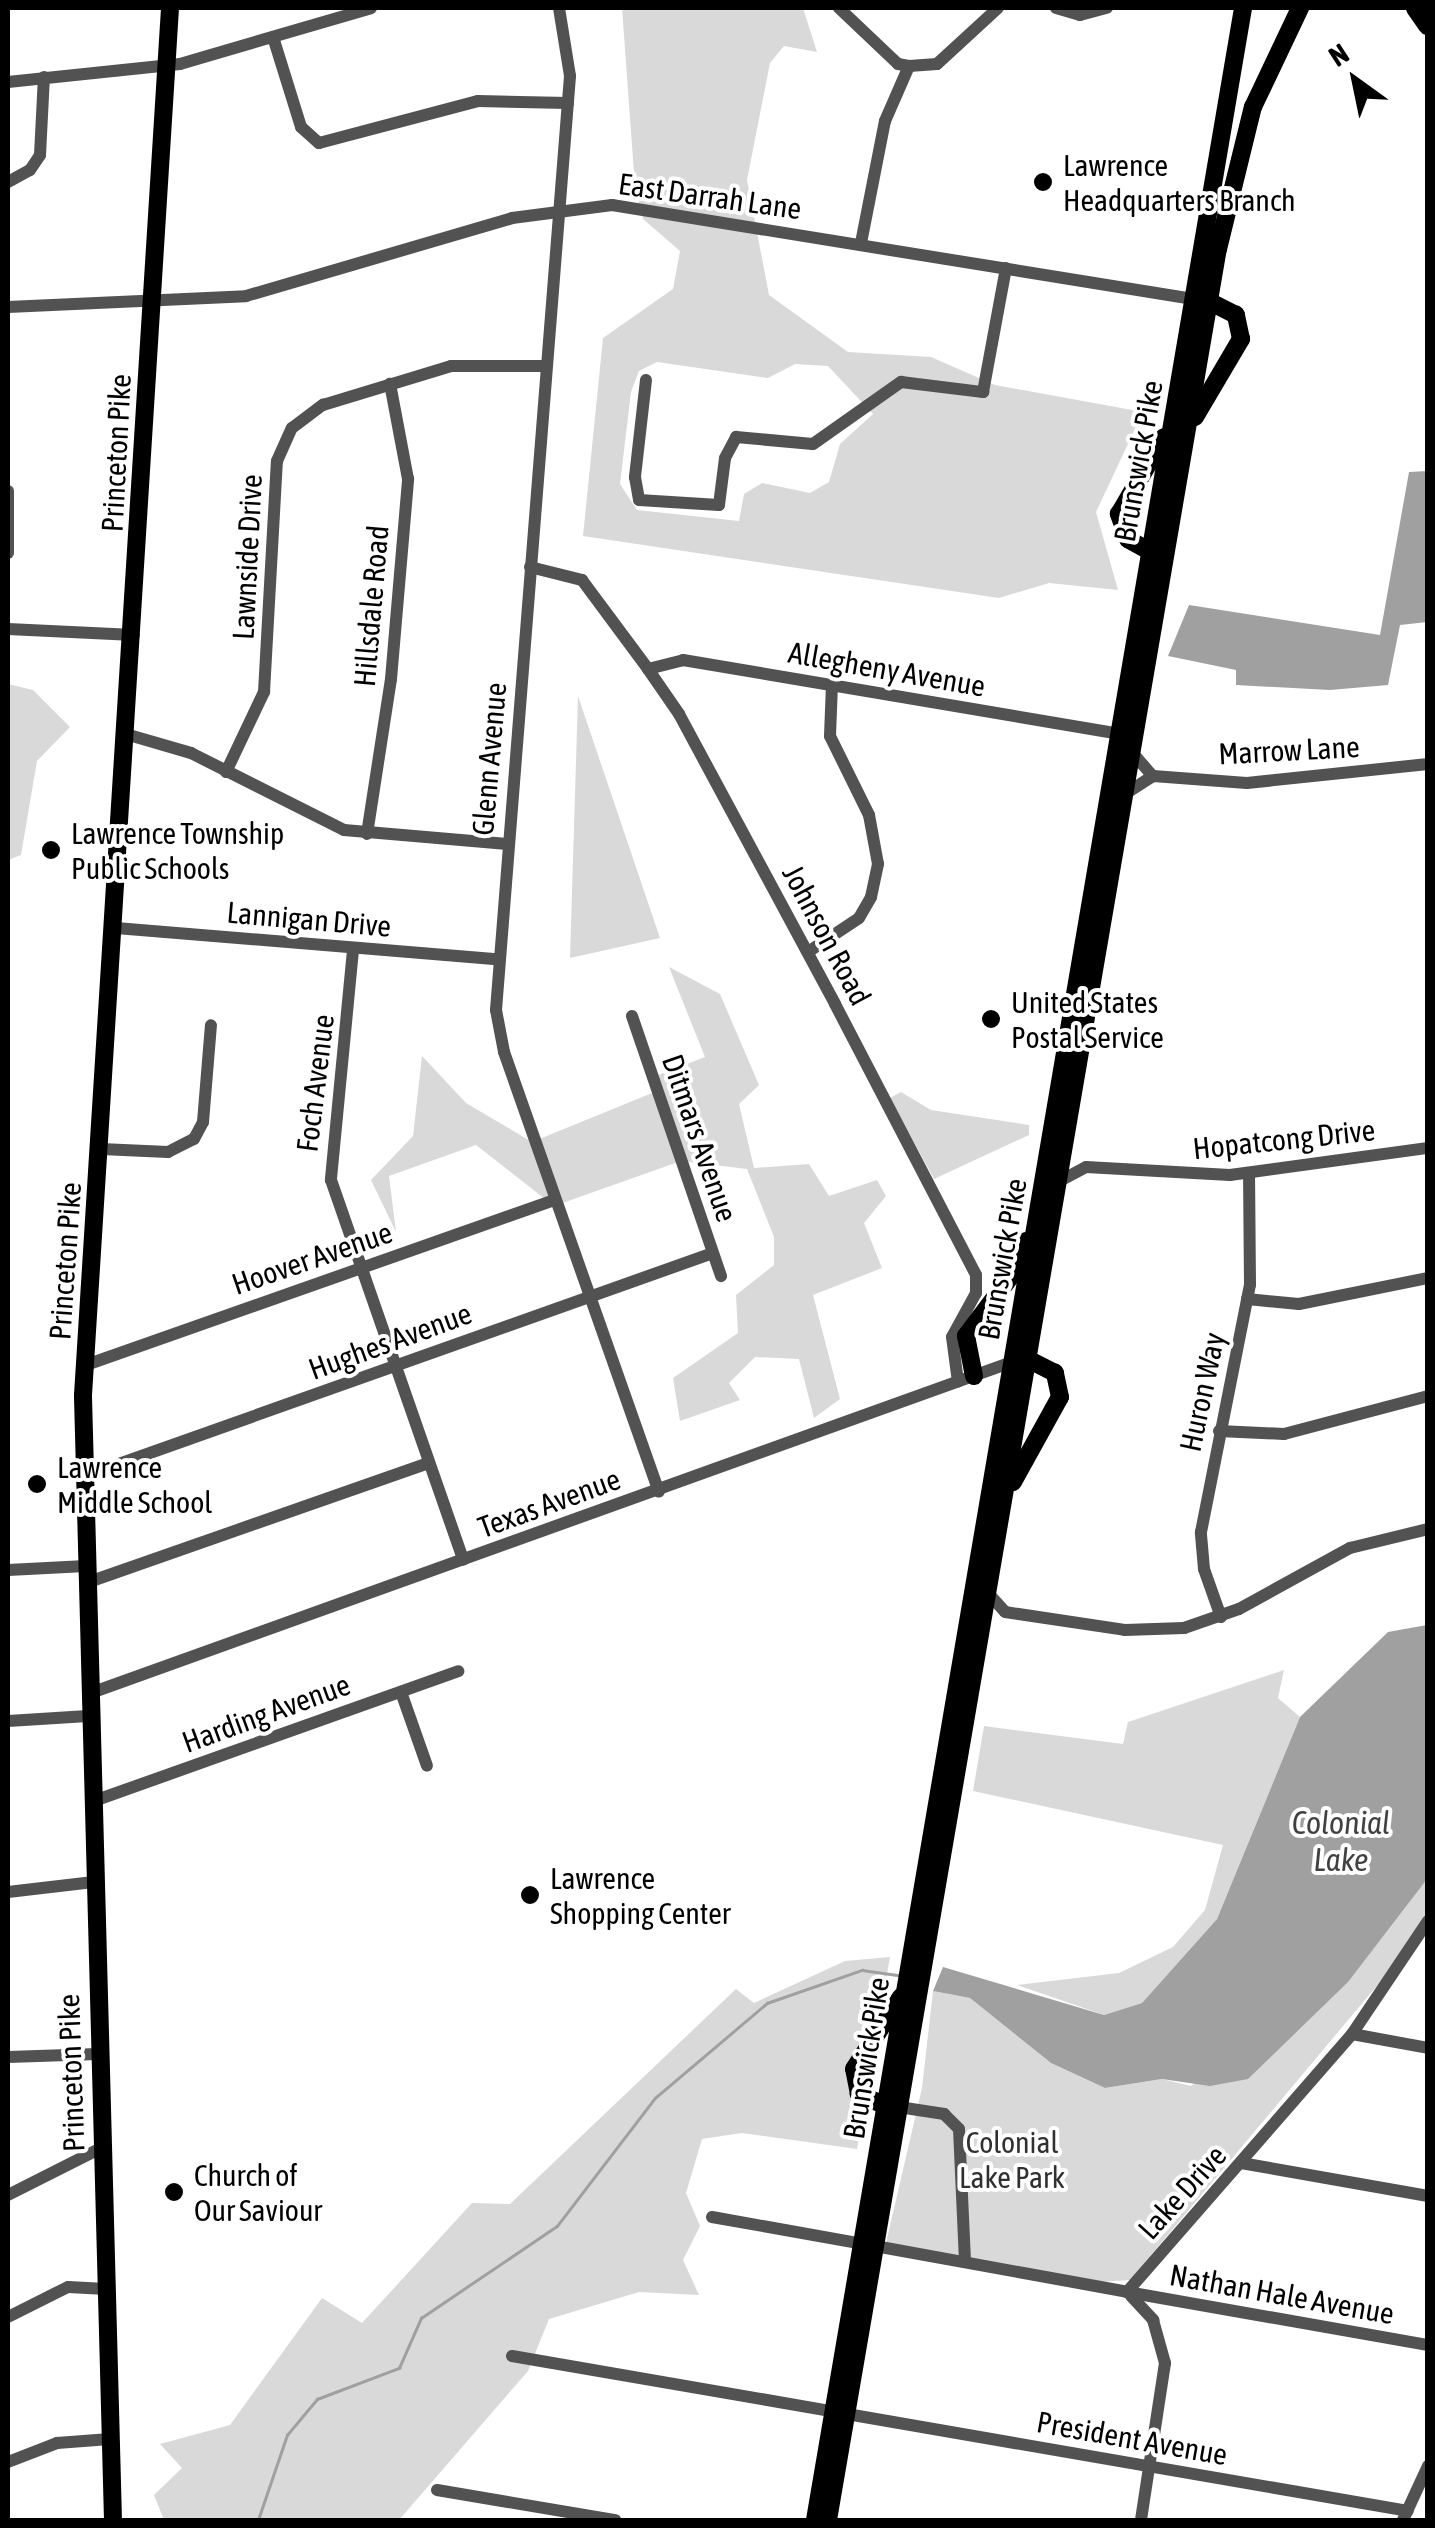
<!DOCTYPE html>
<style>
body{margin:0}
#map{position:relative;width:1435px;height:2528px;overflow:hidden;background:#fff;font-family:"Asap Condensed",sans-serif}
div>[style]{position:absolute}
[style*='--x']{left:calc(var(--x)*1px);top:calc(var(--y)*1px);width:calc(var(--w)*1px);rotate:calc(var(--a)*1deg)}
.green>*{inset:0;background:#d9d9d9}
.water>*{inset:0;background:#a0a0a0}
.stream>*{height:2.5px;margin:-1.25px;padding:0 1.25px;transform-origin:1.25px;border-radius:1.25px;background:#a0a0a0}
.minor>*{height:12px;margin:-6px;padding:0 6px;transform-origin:6px;border-radius:6px;background:#525252}
.major>*{height:18px;margin:-9px;padding:0 9px;transform-origin:9px;border-radius:9px;background:#000}
.highway>*{height:20px;margin:-10px;padding:0 10px;transform-origin:10px;border-radius:10px;background:#000}
.dots>*{width:28px;height:28px;translate:-50% -50%;box-sizing:border-box;border:5px solid #fff;border-radius:50%}
span{translate:-50% -50%;white-space:nowrap;text-align:center;line-height:1.15;-webkit-text-stroke:8px #fff;paint-order:stroke}
.poi-label{font-size:30px;color:#000}
.left{translate:0 -50%;text-align:left}
.street-label{font-size:30px;color:#000}
.park-label{font-size:30px;color:#303030}
.water-label{font-size:32px;color:#414141;font-style:italic}
.frame{position:absolute;inset:0;border:10px solid #000;pointer-events:none}
.north{position:absolute;left:1305px;top:30px;width:100px;height:100px;-webkit-text-stroke:8px #fff;paint-order:stroke;rotate:327deg;font-size:28px;font-weight:700;line-height:40px;text-align:center;color:#000}
.north::after{content:'';display:block;margin:auto;width:35px;height:45px;background:#000;clip-path:polygon(50% 0,100% 100%,50% 72%,0 100%)}
</style>
<div id="map">
<div class="green">
<i style="clip-path:polygon(evenodd,622px 8px,803px 8px,817px 52px,784px 46px,770px 63px,747px 180px,769px 295px,848px 352px,931px 357px,995px 385px,1143px 412px,1096px 512px,1118px 590px,1049px 583px,999px 598px,583px 536px,603px 338px,673px 289px,680px 251px,643px 219px,635px 187px,622px 8px,657px 362px,768px 378px,795px 364px,828px 366px,873px 414px,840px 444px,829px 482px,810px 493px,762px 483px,744px 494px,739px 521px,637px 510px,620px 484px,631px 392px,639px 371px,657px 362px)"></i>
<i style="clip-path:polygon(8px 684px,33px 690px,70px 727px,37px 761px,21px 855px,8px 860px)"></i>
<i style="clip-path:polygon(578px 696px,660px 938px,570px 958px)"></i>
<i style="clip-path:polygon(669px 967px,720px 994px,759px 1085px,739px 1104px,754px 1168px,809px 1164px,829px 1196px,877px 1180px,886px 1196px,864px 1223px,882px 1268px,813px 1295px,840px 1399px,814px 1418px,799px 1359px,755px 1357px,729px 1383px,740px 1400px,680px 1421px,673px 1378px,738px 1333px,736px 1295px,774px 1265px,774px 1237px,747px 1169px,681px 1161px,554px 1206px,476px 1145px,389px 1176px,396px 1232px,371px 1180px,413px 1136px,422px 1056px,466px 1103px,532px 1142px,657px 1091px,653px 1077px,705px 1057px)"></i>
<i style="clip-path:polygon(901px 1092px,931px 1110px,1029px 1125px,1029px 1135px,934px 1179px,890px 1098px)"></i>
<i style="clip-path:polygon(1284px 1670px,1278px 1698px,1300px 1717px,1217px 1919px,1142px 2003px,1104px 2015px,1017px 1985px,1119px 1973px,1173px 1947px,1205px 1910px,1223px 1845px,973px 1791px,984px 1726px,1123px 1744px,1128px 1722px)"></i>
<i style="clip-path:polygon(1427px 1879px,1427px 1926px,1130px 2280px,1099px 2282px,886px 2243px,922px 2088px,933px 1991px,970px 1998px,1051px 2063px,1105px 2088px,1162px 2079px,1191px 2086px)"></i>
<i style="clip-path:polygon(890px 1957px,857px 2149px,742px 2133px,702px 2139px,686px 2193px,700px 2226px,683px 2260px,699px 2295px,639px 2292px,549px 2319px,528px 2371px,399px 2520px,164px 2520px,154px 2495px,182px 2468px,160px 2444px,230px 2425px,322px 2298px,362px 2323px,472px 2203px,510px 2204px,736px 1989px,754px 2003px,845px 1961px)"></i>
</div>
<div class="water">
<i style="clip-path:polygon(1427px 471px,1427px 622px,1400px 625px,1388px 685px,1330px 690px,1236px 685px,1236px 670px,1168px 656px,1189px 605px,1380px 635px,1409px 472px)"></i>
<i style="clip-path:polygon(1427px 1625px,1427px 1879px,1348px 1982px,1248px 2079px,1210px 2086px,1162px 2079px,1105px 2088px,1051px 2063px,970px 1998px,933px 1991px,943px 1967px,1104px 2015px,1142px 2003px,1217px 1919px,1300px 1717px,1388px 1632px)"></i>
</div>
<div class="stream">
<i style="--x:258;--y:2520;--w:90;--a:-71.2"></i>
<i style="--x:287;--y:2435;--w:47;--a:-50.2"></i>
<i style="--x:317;--y:2399;--w:88;--a:-20.7"></i>
<i style="--x:399;--y:2368;--w:55;--a:-66.3"></i>
<i style="--x:421;--y:2318;--w:164;--a:-34.1"></i>
<i style="--x:557;--y:2226;--w:161;--a:-52.6"></i>
<i style="--x:655;--y:2098;--w:147;--a:-40.3"></i>
<i style="--x:767;--y:2003;--w:101;--a:-19.2"></i>
<i style="--x:862;--y:1970;--w:37;--a:8"></i>
</div>
<div class="minor">
<i style="--x:559;--y:8;--w:69;--a:80.8"></i>
<i style="--x:570;--y:76;--w:937;--a:94.53"></i>
<i style="--x:496;--y:1010;--w:43;--a:79.2"></i>
<i style="--x:504;--y:1052;--w:466;--a:70.6"></i>
<i style="--x:839;--y:8;--w:81;--a:43.5"></i>
<i style="--x:898;--y:64;--w:11;--a:10"></i>
<i style="--x:909;--y:66;--w:28;--a:-4"></i>
<i style="--x:937;--y:64;--w:83;--a:-42.6"></i>
<i style="--x:1056;--y:8;--w:25;--a:16"></i>
<i style="--x:1080;--y:15;--w:28;--a:-15"></i>
<i style="--x:273;--y:37;--w:94;--a:72.7"></i>
<i style="--x:301;--y:127;--w:24;--a:42"></i>
<i style="--x:319;--y:143;--w:164;--a:-14.8"></i>
<i style="--x:478;--y:101;--w:90;--a:1.3"></i>
<i style="--x:8;--y:82;--w:173;--a:-6"></i>
<i style="--x:180;--y:64;--w:199;--a:-16.3"></i>
<i style="--x:8;--y:182;--w:25;--a:-29"></i>
<i style="--x:30;--y:170;--w:18;--a:-56"></i>
<i style="--x:40;--y:155;--w:78;--a:-87.1"></i>
<i style="--x:861;--y:243;--w:124;--a:-78.9"></i>
<i style="--x:885;--y:121;--w:60;--a:-66.4"></i>
<i style="--x:8;--y:307;--w:238;--a:-2.6"></i>
<i style="--x:246;--y:296;--w:277;--a:-16.3"></i>
<i style="--x:512;--y:218;--w:101;--a:-7.4"></i>
<i style="--x:612;--y:205;--w:595;--a:9.19"></i>
<i style="--x:646;--y:380;--w:98;--a:96.5"></i>
<i style="--x:635;--y:477;--w:23;--a:80"></i>
<i style="--x:639;--y:500;--w:80;--a:3.6"></i>
<i style="--x:719;--y:505;--w:47;--a:-82.7"></i>
<i style="--x:725;--y:458;--w:24;--a:-62"></i>
<i style="--x:736;--y:437;--w:77;--a:5.2"></i>
<i style="--x:813;--y:444;--w:108;--a:-35.2"></i>
<i style="--x:901;--y:382;--w:83;--a:7"></i>
<i style="--x:983;--y:392;--w:126;--a:-79.5"></i>
<i style="--x:8;--y:491;--w:62;--a:90"></i>
<i style="--x:530;--y:567;--w:54;--a:14"></i>
<i style="--x:582;--y:580;--w:111;--a:53.4"></i>
<i style="--x:648;--y:669;--w:55;--a:55.4"></i>
<i style="--x:679;--y:714;--w:329;--a:61.7"></i>
<i style="--x:835;--y:1004;--w:305;--a:62.5"></i>
<i style="--x:976;--y:1275;--w:18;--a:90"></i>
<i style="--x:976;--y:1293;--w:50;--a:118.6"></i>
<i style="--x:952;--y:1337;--w:45;--a:82.4"></i>
<i style="--x:8;--y:629;--w:126;--a:2.7"></i>
<i style="--x:648;--y:669;--w:36;--a:-14"></i>
<i style="--x:683;--y:660;--w:442;--a:9.6"></i>
<i style="--x:129;--y:735;--w:65;--a:16.2"></i>
<i style="--x:191;--y:753;--w:171;--a:26.7"></i>
<i style="--x:344;--y:830;--w:164;--a:4.9"></i>
<i style="--x:1130;--y:750;--w:35;--a:49"></i>
<i style="--x:226;--y:772;--w:89;--a:-64.6"></i>
<i style="--x:264;--y:692;--w:231;--a:-86.8"></i>
<i style="--x:277;--y:461;--w:36;--a:-66"></i>
<i style="--x:292;--y:428;--w:39;--a:-37"></i>
<i style="--x:323;--y:405;--w:134;--a:-16.9"></i>
<i style="--x:451;--y:366;--w:95;--a:0"></i>
<i style="--x:1122;--y:796;--w:37;--a:-33"></i>
<i style="--x:1153;--y:776;--w:94;--a:4.3"></i>
<i style="--x:1247;--y:783;--w:182;--a:-6"></i>
<i style="--x:367;--y:834;--w:157;--a:-81.2"></i>
<i style="--x:391;--y:679;--w:201;--a:-85.1"></i>
<i style="--x:408;--y:479;--w:97;--a:-100.7"></i>
<i style="--x:116;--y:928;--w:382;--a:4.7"></i>
<i style="--x:353;--y:950;--w:231;--a:95.5"></i>
<i style="--x:331;--y:1180;--w:402;--a:70.8"></i>
<i style="--x:808;--y:952;--w:61;--a:-33.7"></i>
<i style="--x:859;--y:918;--w:24;--a:-60"></i>
<i style="--x:871;--y:897;--w:34;--a:-78"></i>
<i style="--x:878;--y:864;--w:50;--a:-100.4"></i>
<i style="--x:869;--y:815;--w:88;--a:-116.3"></i>
<i style="--x:830;--y:736;--w:51;--a:-87.8"></i>
<i style="--x:632;--y:1016;--w:275;--a:71.1"></i>
<i style="--x:101;--y:1149;--w:67;--a:2.6"></i>
<i style="--x:168;--y:1152;--w:29;--a:-27"></i>
<i style="--x:194;--y:1139;--w:19;--a:-62"></i>
<i style="--x:203;--y:1122;--w:97;--a:-85.3"></i>
<i style="--x:1056;--y:1183;--w:34;--a:-28"></i>
<i style="--x:1086;--y:1167;--w:144;--a:3.2"></i>
<i style="--x:1230;--y:1175;--w:200;--a:-7.8"></i>
<i style="--x:1247;--y:1299;--w:52;--a:5.5"></i>
<i style="--x:1299;--y:1304;--w:132;--a:-11.4"></i>
<i style="--x:86;--y:1365;--w:497;--a:-19.4"></i>
<i style="--x:1219;--y:1431;--w:65;--a:2.6"></i>
<i style="--x:1284;--y:1434;--w:149;--a:-14.8"></i>
<i style="--x:85;--y:1476;--w:666;--a:-19.55"></i>
<i style="--x:8;--y:1570;--w:78;--a:-2.9"></i>
<i style="--x:86;--y:1583;--w:363;--a:-19.3"></i>
<i style="--x:988;--y:1593;--w:25;--a:48"></i>
<i style="--x:1005;--y:1612;--w:121;--a:8.5"></i>
<i style="--x:1125;--y:1630;--w:59;--a:-1.9"></i>
<i style="--x:1184;--y:1628;--w:58;--a:-19.1"></i>
<i style="--x:1239;--y:1609;--w:127;--a:-28.8"></i>
<i style="--x:1350;--y:1548;--w:80;--a:-13.7"></i>
<i style="--x:1221;--y:1617;--w:51;--a:-109.5"></i>
<i style="--x:1204;--y:1569;--w:37;--a:-95"></i>
<i style="--x:1201;--y:1532;--w:252;--a:-78.8"></i>
<i style="--x:1250;--y:1285;--w:112;--a:-90.5"></i>
<i style="--x:401;--y:1692;--w:78;--a:70.6"></i>
<i style="--x:88;--y:1694;--w:988;--a:-19.76"></i>
<i style="--x:8;--y:1721;--w:80;--a:-3.6"></i>
<i style="--x:91;--y:1802;--w:390;--a:-19.6"></i>
<i style="--x:8;--y:1892;--w:86;--a:-6.7"></i>
<i style="--x:1352;--y:2034;--w:77;--a:10.4"></i>
<i style="--x:8;--y:2057;--w:90;--a:-1.9"></i>
<i style="--x:892;--y:2106;--w:53;--a:8.7"></i>
<i style="--x:944;--y:2114;--w:21;--a:45"></i>
<i style="--x:959;--y:2129;--w:133;--a:87.4"></i>
<i style="--x:1241;--y:2163;--w:190;--a:10"></i>
<i style="--x:8;--y:2195;--w:104;--a:-26.8"></i>
<i style="--x:712;--y:2217;--w:153;--a:10.1"></i>
<i style="--x:875;--y:2246;--w:256;--a:10.3"></i>
<i style="--x:1127;--y:2292;--w:342;--a:-48.9"></i>
<i style="--x:1352;--y:2034;--w:136;--a:-56.1"></i>
<i style="--x:1127;--y:2292;--w:306;--a:10"></i>
<i style="--x:1131;--y:2296;--w:33;--a:47"></i>
<i style="--x:1153;--y:2320;--w:45;--a:74.4"></i>
<i style="--x:1165;--y:2363;--w:159;--a:98.7"></i>
<i style="--x:8;--y:2317;--w:67;--a:-26.6"></i>
<i style="--x:68;--y:2287;--w:38;--a:3"></i>
<i style="--x:512;--y:2356;--w:328;--a:9.8"></i>
<i style="--x:847;--y:2414;--w:569;--a:9.81"></i>
<i style="--x:8;--y:2462;--w:53;--a:-21.2"></i>
<i style="--x:57;--y:2443;--w:53;--a:-4.3"></i>
<i style="--x:437;--y:2490;--w:181;--a:9.6"></i>
<i style="--x:1403;--y:2520;--w:60;--a:-65.2"></i>
</div>
<div class="major">
<i style="--x:1195;--y:417;--w:91;--a:-59.5"></i>
<i style="--x:1241;--y:339;--w:25;--a:-102"></i>
<i style="--x:1236;--y:315;--w:31;--a:-153"></i>
<i style="--x:1151;--y:552;--w:26;--a:-151"></i>
<i style="--x:1128;--y:539;--w:27;--a:-110"></i>
<i style="--x:1119;--y:514;--w:89;--a:-59.7"></i>
<i style="--x:974;--y:1376;--w:41;--a:-101.3"></i>
<i style="--x:966;--y:1336;--w:75;--a:-53.1"></i>
<i style="--x:1011;--y:1276;--w:38;--a:-67"></i>
<i style="--x:1013;--y:1482;--w:97;--a:-61.1"></i>
<i style="--x:1060;--y:1397;--w:25;--a:-102"></i>
<i style="--x:1055;--y:1373;--w:33;--a:-153"></i>
<i style="--x:886;--y:2106;--w:30;--a:-156"></i>
<i style="--x:859;--y:2094;--w:25;--a:-101"></i>
<i style="--x:854;--y:2069;--w:86;--a:-56.9"></i>
<i style="--x:113;--y:2520;--w:1125;--a:-91.53"></i>
<i style="--x:83;--y:1395;--w:1390;--a:-86.41"></i>
<i style="--x:815;--y:2520;--w:2548;--a:-80.33"></i>
<i style="--x:828;--y:2520;--w:2304;--a:-80.26"></i>
<i style="--x:1218;--y:249;--w:146;--a:-76.2"></i>
<i style="--x:1253;--y:107;--w:110;--a:-64.6"></i>
</div>
<div class="highway">
<i style="--x:1416;--y:8;--w:21;--a:55"></i>
</div>
<div class="dots">
<i style="left:1043px;top:182px;background:#000"></i>
<i style="left:51px;top:850px;background:#000"></i>
<i style="left:991px;top:1019px;background:#000"></i>
<i style="left:37px;top:1484px;background:#000"></i>
<i style="left:530px;top:1895px;background:#000"></i>
<i style="left:174px;top:2192px;background:#000"></i>
</div>
<div class="poi-label">
<span class="left" style="left:1063px;top:182px">Lawrence<br>Headquarters Branch</span>
<span class="left" style="left:71px;top:850px">Lawrence Township<br>Public Schools</span>
<span class="left" style="left:1011px;top:1019px">United States<br>Postal Service</span>
<span class="left" style="left:57px;top:1484px">Lawrence<br>Middle School</span>
<span class="left" style="left:550px;top:1895px">Lawrence<br>Shopping Center</span>
<span class="left" style="left:194px;top:2192px">Church of<br>Our Saviour</span>
</div>
<div class="street-label">
<span style="left:710px;top:196px;rotate:8deg">East Darrah Lane</span>
<span style="left:116px;top:453px;rotate:-87deg">Princeton Pike</span>
<span style="left:1138px;top:461px;rotate:-80deg">Brunswick Pike</span>
<span style="left:247px;top:557px;rotate:-87deg">Lawnside Drive</span>
<span style="left:371px;top:606px;rotate:-85deg">Hillsdale Road</span>
<span style="left:887px;top:669px;rotate:10deg">Allegheny Avenue</span>
<span style="left:1289px;top:750px;rotate:-3deg">Marrow Lane</span>
<span style="left:489px;top:759px;rotate:-85deg">Glenn Avenue</span>
<span style="left:309px;top:919px;rotate:5deg">Lannigan Drive</span>
<span style="left:827px;top:935px;rotate:62deg">Johnson Road</span>
<span style="left:315px;top:1083px;rotate:-83deg">Foch Avenue</span>
<span style="left:700px;top:1138px;rotate:71deg">Ditmars Avenue</span>
<span style="left:1284px;top:1139px;rotate:-6deg">Hopatcong Drive</span>
<span style="left:312px;top:1258px;rotate:-19deg">Hoover Avenue</span>
<span style="left:1002px;top:1259px;rotate:-80deg">Brunswick Pike</span>
<span style="left:65px;top:1261px;rotate:-86deg">Princeton Pike</span>
<span style="left:390px;top:1341px;rotate:-20deg">Hughes Avenue</span>
<span style="left:1202px;top:1392px;rotate:-78deg">Huron Way</span>
<span style="left:549px;top:1503px;rotate:-20deg">Texas Avenue</span>
<span style="left:266px;top:1713px;rotate:-20deg">Harding Avenue</span>
<span style="left:866px;top:2058px;rotate:-81deg">Brunswick Pike</span>
<span style="left:71px;top:2073px;rotate:-92deg">Princeton Pike</span>
<span style="left:1182px;top:2192px;rotate:-48deg">Lake Drive</span>
<span style="left:1282px;top:2294px;rotate:10deg">Nathan Hale Avenue</span>
<span style="left:1132px;top:2438px;rotate:10deg">President Avenue</span>
</div>
<div class="park-label">
<span style="left:1012px;top:2159px">Colonial<br>Lake Park</span>
</div>
<div class="water-label">
<span style="left:1341px;top:1842px">Colonial<br>Lake</span>
</div>
<div class="frame"></div>
<div class="north">N</div>
</div>
